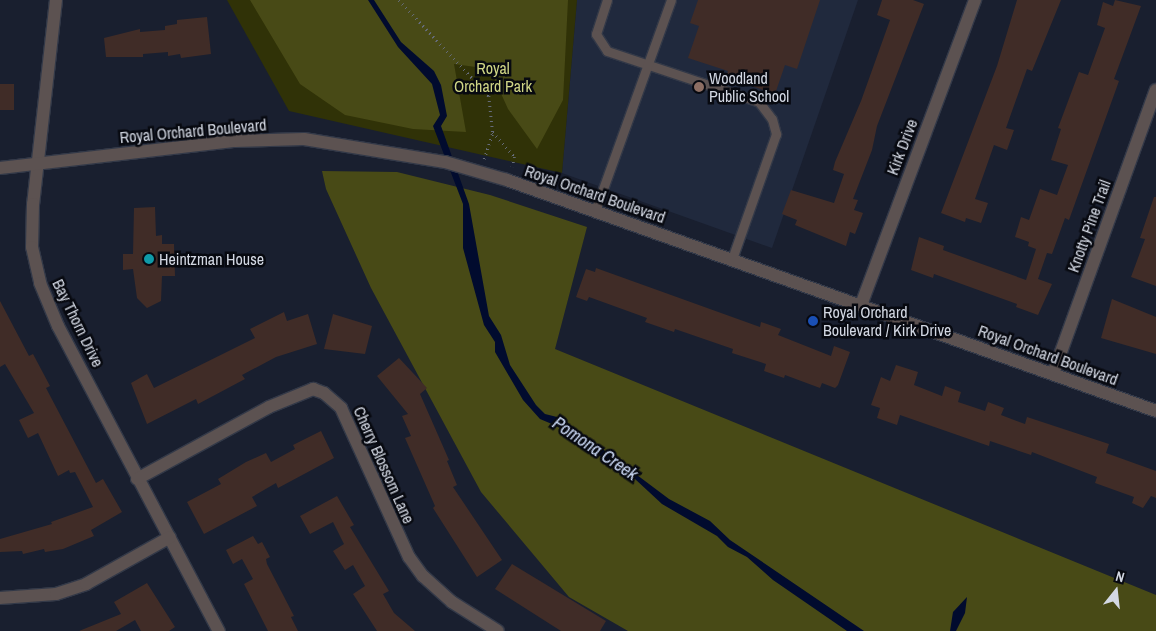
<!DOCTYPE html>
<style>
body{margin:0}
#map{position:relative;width:1156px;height:631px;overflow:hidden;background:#191f2f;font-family:"Archivo Narrow",sans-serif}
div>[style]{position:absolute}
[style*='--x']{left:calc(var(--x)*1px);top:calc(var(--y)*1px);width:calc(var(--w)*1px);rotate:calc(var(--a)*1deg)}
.built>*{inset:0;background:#20293d}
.green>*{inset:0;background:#303207}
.forest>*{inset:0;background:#484a16}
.water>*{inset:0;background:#010b2e}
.building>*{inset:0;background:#402c27;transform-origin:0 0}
.path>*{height:2.5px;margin-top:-1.25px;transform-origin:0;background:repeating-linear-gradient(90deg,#666c7a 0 1px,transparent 0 5px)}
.roads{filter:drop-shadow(1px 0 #333948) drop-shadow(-1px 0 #333948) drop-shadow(0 1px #333948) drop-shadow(0 -1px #333948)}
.service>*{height:9px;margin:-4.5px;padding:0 4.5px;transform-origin:4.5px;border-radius:4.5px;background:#5c5251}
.minor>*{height:12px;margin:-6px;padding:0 6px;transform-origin:6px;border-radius:6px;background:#5c5251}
.tertiary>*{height:12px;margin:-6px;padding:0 6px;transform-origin:6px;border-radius:6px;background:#5c5251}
.dots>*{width:14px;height:14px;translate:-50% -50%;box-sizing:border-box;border:2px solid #070910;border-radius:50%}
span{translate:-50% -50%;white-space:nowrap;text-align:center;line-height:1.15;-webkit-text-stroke:5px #070910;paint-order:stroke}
.park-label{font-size:16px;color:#d0d686}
.poi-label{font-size:16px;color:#d3d8e3}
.left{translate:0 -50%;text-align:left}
.street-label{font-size:16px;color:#d3d8e3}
.water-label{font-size:18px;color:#ccdaf6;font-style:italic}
.north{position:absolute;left:1091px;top:566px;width:50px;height:50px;-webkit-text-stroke:4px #070910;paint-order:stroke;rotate:16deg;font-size:14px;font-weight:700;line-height:20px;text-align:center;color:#d3d8e3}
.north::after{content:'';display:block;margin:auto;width:18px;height:22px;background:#d3d8e3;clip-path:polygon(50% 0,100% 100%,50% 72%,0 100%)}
</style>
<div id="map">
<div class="built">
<i style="clip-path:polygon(577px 0,858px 0,772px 248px,562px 173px)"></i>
</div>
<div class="green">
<i style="clip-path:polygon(227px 0,577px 0,562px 173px,289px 111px)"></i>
</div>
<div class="forest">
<i style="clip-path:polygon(250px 0,568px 0,563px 100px,537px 149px,508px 109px,490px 69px,454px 64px,466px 132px,413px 129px,345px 115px,300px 84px)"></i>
<i style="clip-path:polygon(322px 171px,397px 172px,490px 195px,587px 227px,555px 349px,1156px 595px,1156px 631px,628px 631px,569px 597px,481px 492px,371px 288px,326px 189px)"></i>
</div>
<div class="water">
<i style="clip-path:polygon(368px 0,374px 0,401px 42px,434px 71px,441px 85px,447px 116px,441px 126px,469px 204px,489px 316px,501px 335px,510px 365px,536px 405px,545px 414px,561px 418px,669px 499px,710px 521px,730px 540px,864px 631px,847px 631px,773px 580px,747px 557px,728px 547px,717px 536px,662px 504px,635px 479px,593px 451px,574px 443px,559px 427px,540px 419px,523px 400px,495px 352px,495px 342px,484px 325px,463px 248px,463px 204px,433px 126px,440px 115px,432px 84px,398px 47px)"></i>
<i style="clip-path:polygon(967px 597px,965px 613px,956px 631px,950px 631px,953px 612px)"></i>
</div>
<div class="building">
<i style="clip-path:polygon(698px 0,820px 0,797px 69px,785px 65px,775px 94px,726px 77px,728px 71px,688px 58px,699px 26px,690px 23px)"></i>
<i style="clip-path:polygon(882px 0,913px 0,924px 4px,877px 126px,872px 150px,853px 199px,858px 200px,854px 210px,863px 213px,855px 234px,850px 232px,846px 246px,795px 225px,797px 220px,782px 214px,791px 190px,834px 203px,844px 174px,833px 170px,835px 162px,861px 101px,890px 20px,877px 15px)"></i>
<i style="clip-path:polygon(1017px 0,1061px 0,1032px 71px,1027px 69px,1006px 128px,1014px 130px,1007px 150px,994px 145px,975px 199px,988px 203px,981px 223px,966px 218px,965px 222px,941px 213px,997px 66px)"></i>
<i style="clip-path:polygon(1115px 0,1141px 6px,1114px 79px,1119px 81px,1069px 220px,1065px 218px,1052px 254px,1047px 253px,1038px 279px,1052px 284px,1038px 315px,1016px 307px,1017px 304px,934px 274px,933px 278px,911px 270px,919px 237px,944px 246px,943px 250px,1026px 280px,1036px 249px,1028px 246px,1029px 242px,1015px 237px,1021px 217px,1029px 220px,1040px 189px,1057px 195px,1068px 165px,1051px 160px,1061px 129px,1058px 128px,1079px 72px,1088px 75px,1105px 28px,1097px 25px,1103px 2px,1113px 6px)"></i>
<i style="clip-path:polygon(207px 17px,211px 54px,181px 58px,180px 54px,168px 56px,168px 52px,143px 54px,143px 57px,106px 57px,104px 38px,140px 29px,140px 32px,165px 30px,165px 26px,177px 24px,177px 20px)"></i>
<i style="left:0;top:84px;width:14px;height:26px"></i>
<i style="clip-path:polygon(1154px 197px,1156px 197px,1156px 286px,1131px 277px,1145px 239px,1140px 238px)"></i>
<i style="clip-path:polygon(155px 207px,156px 236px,162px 235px,162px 244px,174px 244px,175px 276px,162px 276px,161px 301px,147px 308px,137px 298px,133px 269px,123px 270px,123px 254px,133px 254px,134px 208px)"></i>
<i style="clip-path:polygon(596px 268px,760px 327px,761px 322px,781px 329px,778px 335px,831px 356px,834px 346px,850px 352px,838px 385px,835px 388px,822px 383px,820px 388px,785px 375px,784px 378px,764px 371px,766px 364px,732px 353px,733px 349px,675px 329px,674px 332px,645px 322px,647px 318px,589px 297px,587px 301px,576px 297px,586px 269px,595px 272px)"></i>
<i style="clip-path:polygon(1112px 299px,1156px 317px,1156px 354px,1101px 338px)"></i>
<i style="clip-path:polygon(0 301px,29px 356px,33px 354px,50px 386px,46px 388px,96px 483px,103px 479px,122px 512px,91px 530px,94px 536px,63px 549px,45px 552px,44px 549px,23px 554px,22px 551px,0 552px,0 539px,52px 524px,51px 522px,93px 507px,75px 472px,70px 473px,69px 470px,58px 476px,38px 433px,28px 438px,19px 420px,34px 413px,5px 364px,0 367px)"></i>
<i style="clip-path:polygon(284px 312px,287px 321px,308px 314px,317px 344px,276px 357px,242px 375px,245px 379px,198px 404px,196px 399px,147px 424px,131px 383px,147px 374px,154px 388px,255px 338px,250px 329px)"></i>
<i style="clip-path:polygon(333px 314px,372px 326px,365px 354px,324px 349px)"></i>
<i style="clip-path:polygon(399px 358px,427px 388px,420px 394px,449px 460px,447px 461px,457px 485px,453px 487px,502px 560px,477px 577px,433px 508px,435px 506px,405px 438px,411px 436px,402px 416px,408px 414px,377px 376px)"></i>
<i style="clip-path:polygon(896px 365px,918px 372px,914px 385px,942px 396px,945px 386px,961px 392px,958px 402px,985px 411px,988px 402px,1004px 408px,1001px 415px,1025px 424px,1027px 417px,1109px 444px,1106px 453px,1156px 471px,1156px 498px,1151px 496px,1143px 508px,1132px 503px,1134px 497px,1095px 483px,1097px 477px,1032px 452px,1031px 455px,990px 441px,989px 446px,900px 415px,897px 425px,877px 418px,880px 408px,871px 405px,881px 377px,890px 381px)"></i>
<i style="clip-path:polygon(321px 431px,334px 458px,278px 488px,276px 483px,252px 497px,257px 506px,204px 534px,187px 502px,221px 484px,218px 479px,246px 462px,266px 453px,271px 462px,295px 449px,293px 445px)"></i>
<i style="clip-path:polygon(337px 496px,354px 525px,350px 527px,389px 591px,383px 594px,394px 613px,415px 631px,377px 631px,353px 594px,365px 586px,353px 565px,345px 570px,333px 551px,344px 544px,333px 522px,310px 534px,300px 516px)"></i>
<i style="clip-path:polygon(253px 536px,258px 544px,262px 542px,270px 557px,266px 559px,267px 564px,294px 616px,291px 617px,298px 631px,268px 631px,244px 584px,253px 579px,242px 559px,233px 564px,226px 550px)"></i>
<i style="clip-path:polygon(512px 564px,606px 621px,600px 631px,561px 631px,495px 589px)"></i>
<i style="clip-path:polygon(147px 583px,175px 627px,169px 631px,141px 631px,135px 620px,116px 631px,79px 631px,121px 614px,114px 602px)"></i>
</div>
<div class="path">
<i style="--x:399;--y:0;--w:132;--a:46.8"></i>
<i style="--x:489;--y:96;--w:36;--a:84"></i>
<i style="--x:493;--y:132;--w:33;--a:49"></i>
<i style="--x:515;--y:157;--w:10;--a:107"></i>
<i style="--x:484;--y:159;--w:28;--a:-72"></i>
</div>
<div class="roads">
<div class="service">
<i style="--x:607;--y:0;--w:36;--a:108"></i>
<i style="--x:596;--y:34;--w:20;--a:57"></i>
<i style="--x:607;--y:51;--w:160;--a:18.5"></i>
<i style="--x:759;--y:102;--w:21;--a:53"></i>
<i style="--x:772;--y:119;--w:16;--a:75"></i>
<i style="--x:776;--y:134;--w:133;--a:109.4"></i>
<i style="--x:595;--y:211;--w:224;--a:-70.2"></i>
</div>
<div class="minor">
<i style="--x:56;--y:0;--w:205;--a:96.4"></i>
<i style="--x:33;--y:204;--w:43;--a:91.3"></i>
<i style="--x:32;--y:247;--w:37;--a:77"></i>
<i style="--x:40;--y:283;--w:47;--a:67.3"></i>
<i style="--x:58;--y:326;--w:345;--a:62.2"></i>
<i style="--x:861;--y:305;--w:326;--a:-69.5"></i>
<i style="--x:1053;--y:374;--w:302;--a:-70.1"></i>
<i style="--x:137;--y:479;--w:150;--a:-28.6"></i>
<i style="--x:269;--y:407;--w:48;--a:-22.2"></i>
<i style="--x:313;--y:389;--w:12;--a:20"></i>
<i style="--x:324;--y:393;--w:23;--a:41"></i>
<i style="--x:341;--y:408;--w:164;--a:65.5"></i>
<i style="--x:409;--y:557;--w:24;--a:54"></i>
<i style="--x:423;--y:576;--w:39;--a:42"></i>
<i style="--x:452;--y:602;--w:54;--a:32.2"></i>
<i style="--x:0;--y:598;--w:56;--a:-4.1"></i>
<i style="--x:56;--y:594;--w:32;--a:-18"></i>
<i style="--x:86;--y:584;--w:96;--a:-29.2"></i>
</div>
<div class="tertiary">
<i style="--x:0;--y:168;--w:237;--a:-6.6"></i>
<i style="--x:235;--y:141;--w:69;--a:-1.7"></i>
<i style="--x:304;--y:139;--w:143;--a:9.3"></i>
<i style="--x:445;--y:162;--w:65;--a:16.2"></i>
<i style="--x:507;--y:180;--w:689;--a:19.59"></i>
</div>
</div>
<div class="dots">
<i style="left:699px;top:87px;background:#8d6e63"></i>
<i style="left:149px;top:259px;background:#0f9aa8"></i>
<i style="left:813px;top:321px;background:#1a4fb4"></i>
</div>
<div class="park-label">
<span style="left:493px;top:77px">Royal<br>Orchard Park</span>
</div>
<div class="poi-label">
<span class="left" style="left:709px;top:87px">Woodland<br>Public School</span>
<span class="left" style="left:159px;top:259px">Heintzman House</span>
<span class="left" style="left:823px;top:321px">Royal Orchard<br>Boulevard / Kirk Drive</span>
</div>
<div class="street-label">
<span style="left:193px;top:131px;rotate:-5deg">Royal Orchard Boulevard</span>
<span style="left:902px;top:147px;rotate:-69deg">Kirk Drive</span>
<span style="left:595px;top:194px;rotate:19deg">Royal Orchard Boulevard</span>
<span style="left:1089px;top:226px;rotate:-70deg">Knotty Pine Trail</span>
<span style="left:78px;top:323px;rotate:64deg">Bay Thorn Drive</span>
<span style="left:1048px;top:355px;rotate:20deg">Royal Orchard Boulevard</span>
<span style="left:384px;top:465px;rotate:66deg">Cherry Blossom Lane</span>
</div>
<div class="water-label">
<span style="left:595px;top:449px;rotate:34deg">Pomona Creek</span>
</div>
<div class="north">N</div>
</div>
